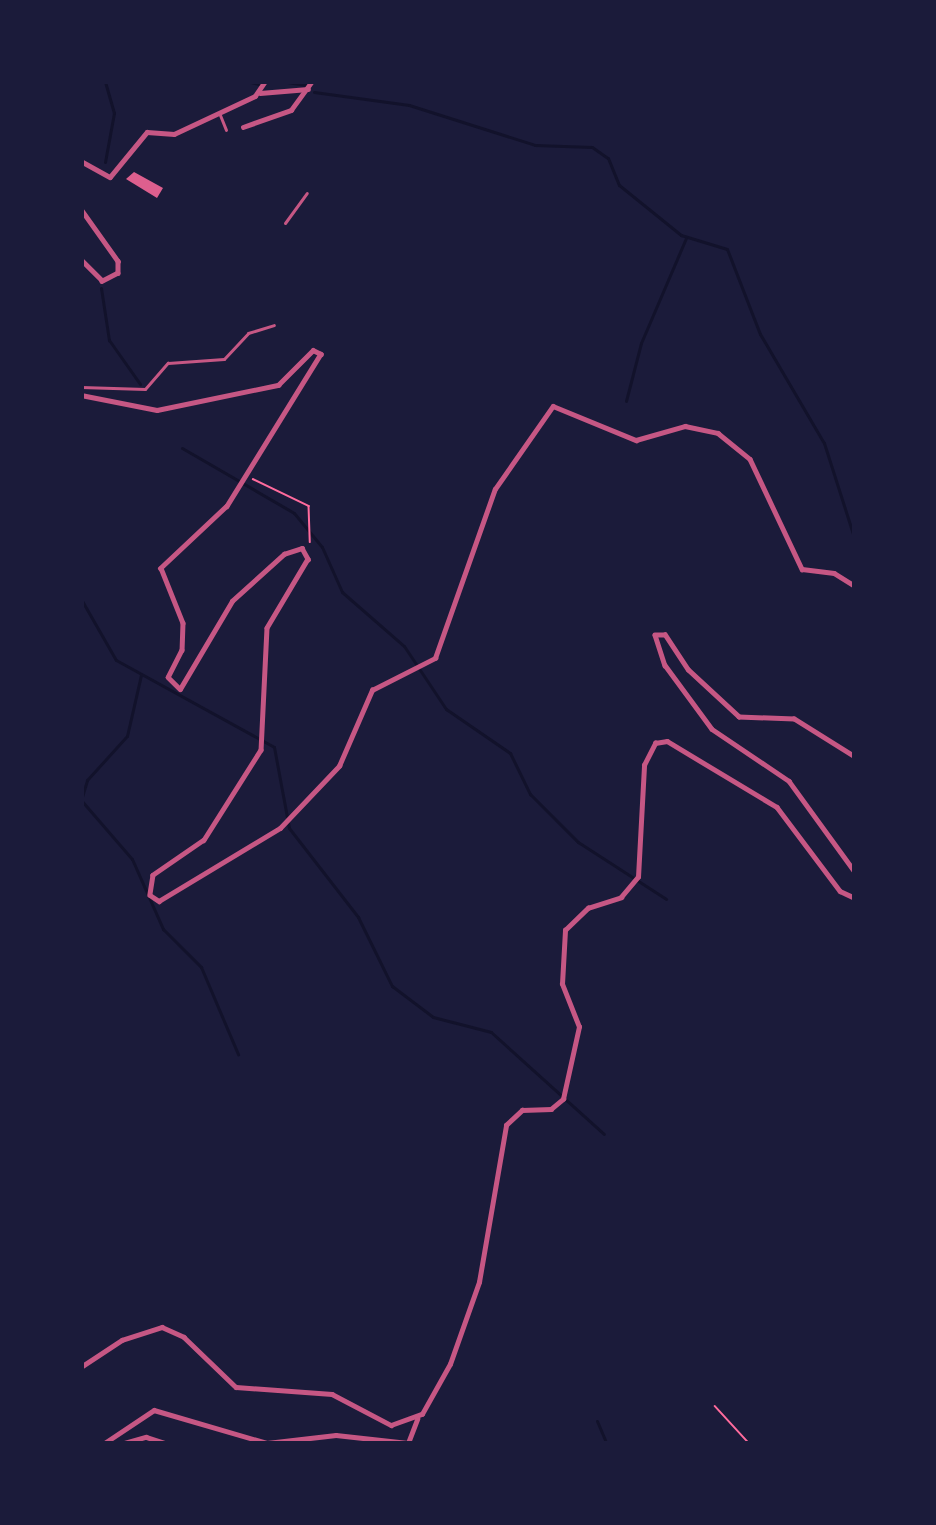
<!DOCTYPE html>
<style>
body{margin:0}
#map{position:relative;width:936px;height:1525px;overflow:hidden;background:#1b1b3a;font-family:"Roboto Condensed",sans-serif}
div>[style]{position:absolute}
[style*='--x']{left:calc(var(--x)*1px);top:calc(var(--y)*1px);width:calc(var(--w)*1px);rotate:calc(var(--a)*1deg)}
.stream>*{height:3px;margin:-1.5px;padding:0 1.5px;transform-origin:1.5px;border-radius:1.5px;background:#12122b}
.building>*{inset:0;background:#dd5f8e}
.path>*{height:1.5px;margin:-0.75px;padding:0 0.75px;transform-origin:0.75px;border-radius:0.75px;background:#ff6b9d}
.pedestrian>*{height:3px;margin:-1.5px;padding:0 1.5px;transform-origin:1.5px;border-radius:1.5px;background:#c65784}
.minor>*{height:4.5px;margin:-2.25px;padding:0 2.25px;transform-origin:2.25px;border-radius:2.25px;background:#c65784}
.tertiary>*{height:4.5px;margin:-2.25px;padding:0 2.25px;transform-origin:2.25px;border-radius:2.25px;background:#c65784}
span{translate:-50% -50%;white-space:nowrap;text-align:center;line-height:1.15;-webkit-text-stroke:10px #1b1b3a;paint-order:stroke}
.frame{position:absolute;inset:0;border:84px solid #1b1b3a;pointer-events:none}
</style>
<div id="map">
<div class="stream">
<i style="--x:230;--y:81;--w:13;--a:0"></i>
<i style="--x:246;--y:81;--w:13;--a:13"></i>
<i style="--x:281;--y:81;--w:25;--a:9"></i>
<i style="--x:314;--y:92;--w:96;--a:7.8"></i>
<i style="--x:409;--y:105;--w:132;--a:17.6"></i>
<i style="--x:535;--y:145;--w:57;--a:2"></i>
<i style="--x:592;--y:147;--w:19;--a:35"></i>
<i style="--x:608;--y:158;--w:29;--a:68"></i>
<i style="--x:619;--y:185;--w:80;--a:38.9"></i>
<i style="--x:681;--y:235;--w:48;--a:16.9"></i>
<i style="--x:727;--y:249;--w:91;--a:68.8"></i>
<i style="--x:760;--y:334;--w:126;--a:59.6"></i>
<i style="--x:824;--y:443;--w:102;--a:72.3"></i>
<i style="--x:105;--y:162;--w:50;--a:-79.6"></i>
<i style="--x:114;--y:113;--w:33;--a:-106"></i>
<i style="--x:101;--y:288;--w:53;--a:81.3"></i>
<i style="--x:109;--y:340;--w:54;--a:54.8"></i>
<i style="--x:626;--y:401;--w:60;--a:-75.5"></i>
<i style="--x:641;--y:343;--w:114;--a:-66.8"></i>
<i style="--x:182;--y:448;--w:129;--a:30.1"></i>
<i style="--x:294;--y:513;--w:44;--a:50.5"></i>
<i style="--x:322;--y:547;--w:49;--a:66"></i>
<i style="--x:342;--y:592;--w:82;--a:41.1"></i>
<i style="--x:404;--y:646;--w:76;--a:56.3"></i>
<i style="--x:446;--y:709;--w:78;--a:34.5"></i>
<i style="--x:510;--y:753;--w:46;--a:64"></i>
<i style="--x:530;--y:794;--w:68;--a:45"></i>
<i style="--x:578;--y:842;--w:105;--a:32.9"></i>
<i style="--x:81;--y:599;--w:70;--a:60.2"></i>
<i style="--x:116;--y:660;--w:180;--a:28.8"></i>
<i style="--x:274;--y:747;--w:82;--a:79.5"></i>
<i style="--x:289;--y:828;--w:113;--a:52.2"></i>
<i style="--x:358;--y:917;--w:77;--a:63.8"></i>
<i style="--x:392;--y:986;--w:51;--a:37.1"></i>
<i style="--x:433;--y:1017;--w:60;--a:14.5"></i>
<i style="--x:491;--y:1032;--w:152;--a:42.1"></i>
<i style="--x:81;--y:800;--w:78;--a:49.2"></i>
<i style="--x:132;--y:859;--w:77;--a:66.1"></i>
<i style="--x:163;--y:929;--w:54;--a:45"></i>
<i style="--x:201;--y:967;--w:95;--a:67"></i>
<i style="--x:81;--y:800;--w:21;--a:-73"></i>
<i style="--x:87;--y:780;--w:59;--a:-47.7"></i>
<i style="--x:127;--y:736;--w:63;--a:-77.1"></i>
<i style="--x:597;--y:1421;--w:25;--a:67"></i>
</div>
<div class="building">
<i style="clip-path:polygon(134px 172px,163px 188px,157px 198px,126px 179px)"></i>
</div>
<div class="path">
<i style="--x:253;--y:479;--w:62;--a:25.7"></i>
<i style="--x:309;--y:506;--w:36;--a:88"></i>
<i style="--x:715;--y:1406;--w:52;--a:47.4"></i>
</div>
<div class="pedestrian">
<i style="--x:220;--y:115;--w:16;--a:68"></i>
<i style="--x:285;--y:223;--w:37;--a:-54"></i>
<i style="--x:81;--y:387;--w:64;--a:1.8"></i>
<i style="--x:145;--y:389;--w:35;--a:-49"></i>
<i style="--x:168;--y:363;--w:56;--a:-4.1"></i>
<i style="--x:224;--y:359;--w:35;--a:-47"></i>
<i style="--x:248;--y:333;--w:27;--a:-17"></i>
</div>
<div class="minor">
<i style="--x:260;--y:93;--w:48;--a:-4.8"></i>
<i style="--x:243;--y:127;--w:51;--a:-19.5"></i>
<i style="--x:291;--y:110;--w:36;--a:-54"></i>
<i style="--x:103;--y:1444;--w:61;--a:-33.7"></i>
<i style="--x:154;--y:1410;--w:118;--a:16.3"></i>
<i style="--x:267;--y:1443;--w:69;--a:-6.6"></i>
<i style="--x:336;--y:1435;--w:72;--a:6.3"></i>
<i style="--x:408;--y:1443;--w:26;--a:-69"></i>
<i style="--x:121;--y:1444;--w:26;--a:-16"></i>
<i style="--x:146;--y:1437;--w:23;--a:18"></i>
</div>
<div class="tertiary">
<i style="--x:81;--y:161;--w:33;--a:29"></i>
<i style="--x:110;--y:177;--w:58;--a:-50.6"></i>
<i style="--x:147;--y:132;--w:27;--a:4"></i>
<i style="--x:174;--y:134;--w:89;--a:-25.1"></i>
<i style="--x:255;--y:96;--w:18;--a:-56"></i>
<i style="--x:81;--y:209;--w:64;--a:54.6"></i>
<i style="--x:118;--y:261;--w:12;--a:90"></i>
<i style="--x:118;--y:273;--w:18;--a:153"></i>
<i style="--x:102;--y:281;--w:30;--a:-135"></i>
<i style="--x:81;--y:395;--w:77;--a:11.2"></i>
<i style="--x:157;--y:410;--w:124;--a:-11.7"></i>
<i style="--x:278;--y:385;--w:49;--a:-45"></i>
<i style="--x:313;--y:350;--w:9;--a:27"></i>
<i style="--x:321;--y:354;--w:179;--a:121.7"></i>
<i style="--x:227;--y:506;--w:91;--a:136.8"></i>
<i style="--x:161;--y:568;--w:59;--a:68.2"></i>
<i style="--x:183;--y:623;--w:27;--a:92"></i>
<i style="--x:182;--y:650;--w:30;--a:117"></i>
<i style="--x:168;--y:677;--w:17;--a:45"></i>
<i style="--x:180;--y:689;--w:102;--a:-59.4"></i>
<i style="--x:232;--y:601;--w:70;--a:-42.1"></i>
<i style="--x:284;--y:554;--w:19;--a:-18"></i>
<i style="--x:302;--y:548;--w:13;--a:61"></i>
<i style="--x:308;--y:559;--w:80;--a:120.7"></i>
<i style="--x:267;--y:628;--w:122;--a:92.8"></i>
<i style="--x:261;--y:750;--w:107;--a:122.3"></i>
<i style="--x:204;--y:840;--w:62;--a:145.5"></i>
<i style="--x:153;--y:875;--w:20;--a:99"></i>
<i style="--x:150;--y:895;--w:11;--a:34"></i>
<i style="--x:159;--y:901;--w:141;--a:-31.1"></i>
<i style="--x:280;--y:828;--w:86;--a:-46.4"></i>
<i style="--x:339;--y:766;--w:83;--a:-66.5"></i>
<i style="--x:372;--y:690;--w:71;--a:-26.9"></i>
<i style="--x:435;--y:658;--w:179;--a:-70.5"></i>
<i style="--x:495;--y:489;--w:101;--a:-55.1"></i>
<i style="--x:553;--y:406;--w:90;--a:22.3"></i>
<i style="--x:636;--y:440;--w:51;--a:-15.9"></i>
<i style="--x:685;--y:426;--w:34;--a:12"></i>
<i style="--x:718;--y:433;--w:41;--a:39.1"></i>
<i style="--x:750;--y:459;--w:122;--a:64.7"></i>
<i style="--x:802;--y:569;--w:32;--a:7"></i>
<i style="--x:834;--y:573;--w:25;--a:32"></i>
<i style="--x:855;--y:757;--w:72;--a:-148.1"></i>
<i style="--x:794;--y:719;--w:55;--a:-177.9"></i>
<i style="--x:739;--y:717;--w:69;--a:-137.3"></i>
<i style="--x:688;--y:670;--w:42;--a:-123.3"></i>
<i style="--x:665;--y:635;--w:10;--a:180"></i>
<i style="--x:655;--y:635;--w:32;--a:72"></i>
<i style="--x:665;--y:665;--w:79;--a:53.7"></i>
<i style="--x:712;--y:729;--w:93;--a:34"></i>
<i style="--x:789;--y:781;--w:112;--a:54"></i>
<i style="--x:81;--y:1367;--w:49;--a:-33.4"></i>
<i style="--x:122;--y:1340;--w:42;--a:-18"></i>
<i style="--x:162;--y:1327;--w:24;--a:24"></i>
<i style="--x:184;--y:1337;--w:72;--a:43.9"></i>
<i style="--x:236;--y:1387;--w:96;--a:4.2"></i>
<i style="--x:332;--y:1394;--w:67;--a:27.7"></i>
<i style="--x:391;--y:1425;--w:33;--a:-20"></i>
<i style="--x:422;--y:1414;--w:57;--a:-60.8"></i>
<i style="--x:450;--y:1364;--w:87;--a:-70.5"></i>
<i style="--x:479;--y:1282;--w:159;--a:-80.2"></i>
<i style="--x:506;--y:1125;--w:22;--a:-43"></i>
<i style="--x:522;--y:1110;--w:29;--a:-2"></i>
<i style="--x:551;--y:1109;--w:16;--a:-40"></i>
<i style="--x:563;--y:1099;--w:74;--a:-77.5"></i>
<i style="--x:579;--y:1027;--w:46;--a:-111.6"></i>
<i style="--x:562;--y:984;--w:54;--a:-86.8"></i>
<i style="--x:565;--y:930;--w:32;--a:-44"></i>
<i style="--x:588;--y:908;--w:35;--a:-18"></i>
<i style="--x:621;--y:897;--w:26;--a:-50"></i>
<i style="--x:638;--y:877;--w:112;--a:-86.9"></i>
<i style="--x:644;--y:765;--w:25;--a:-63"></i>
<i style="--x:655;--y:743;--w:12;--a:-9"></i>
<i style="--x:667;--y:741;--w:128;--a:31"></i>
<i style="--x:777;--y:807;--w:105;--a:53.1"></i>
<i style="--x:840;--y:891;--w:17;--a:25"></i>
</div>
<div class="frame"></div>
</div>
